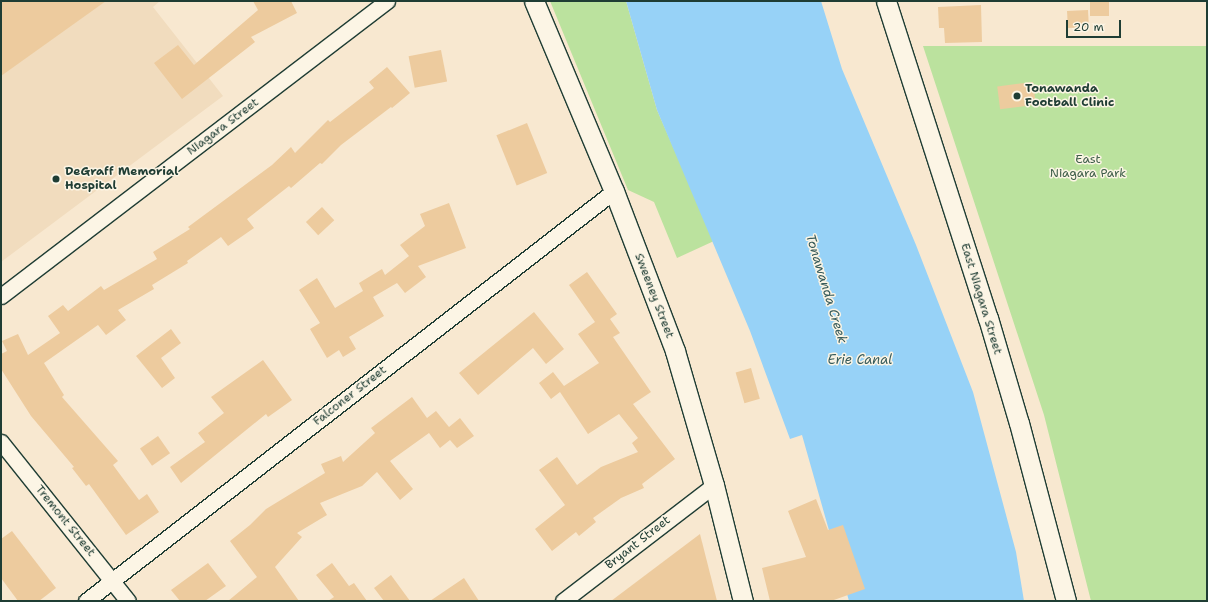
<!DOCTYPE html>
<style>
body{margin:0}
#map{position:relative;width:1208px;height:602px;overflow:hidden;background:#f8e8d0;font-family:"Shantell Sans",sans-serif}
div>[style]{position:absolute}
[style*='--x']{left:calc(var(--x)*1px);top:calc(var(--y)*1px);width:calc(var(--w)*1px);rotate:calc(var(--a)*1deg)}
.built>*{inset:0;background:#f1dcbe}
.green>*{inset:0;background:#bbe29e}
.water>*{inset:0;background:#97d2f7}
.building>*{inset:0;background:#edcb9e;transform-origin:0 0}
.roads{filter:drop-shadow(1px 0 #1f3d34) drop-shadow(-1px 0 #1f3d34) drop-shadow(0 1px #1f3d34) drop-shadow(0 -1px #1f3d34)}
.minor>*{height:15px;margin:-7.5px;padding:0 7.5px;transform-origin:7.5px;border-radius:7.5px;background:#fcf5e5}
.tertiary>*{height:19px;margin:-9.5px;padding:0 9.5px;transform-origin:9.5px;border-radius:9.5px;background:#fcf5e5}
.dots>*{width:11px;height:11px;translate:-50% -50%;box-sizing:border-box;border:2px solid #fcf5e5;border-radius:50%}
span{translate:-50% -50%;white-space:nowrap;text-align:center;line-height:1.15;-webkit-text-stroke:3px #fcf5e5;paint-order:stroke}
.poi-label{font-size:12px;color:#1f3d34;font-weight:700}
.left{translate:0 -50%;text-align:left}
.street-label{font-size:12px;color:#1f3d34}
.park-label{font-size:12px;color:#3e5e49}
.water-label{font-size:13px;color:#375b5b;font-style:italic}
.frame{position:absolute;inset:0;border:2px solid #1f3d34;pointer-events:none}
.scale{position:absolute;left:1066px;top:20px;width:55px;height:18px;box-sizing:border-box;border:2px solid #1f3d34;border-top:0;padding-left:5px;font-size:12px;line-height:14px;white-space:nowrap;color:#1f3d34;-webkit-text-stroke:3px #fcf5e5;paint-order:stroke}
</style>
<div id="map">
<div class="built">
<i style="clip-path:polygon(1px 1px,160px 1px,153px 7px,223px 96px,1px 262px)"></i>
</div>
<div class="green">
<i style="clip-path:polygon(550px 1px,626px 1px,657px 110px,714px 241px,677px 258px,654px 202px,628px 190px)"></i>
<i style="clip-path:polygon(923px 46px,1207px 46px,1207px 601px,1091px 601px,1044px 415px)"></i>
</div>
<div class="water">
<i style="clip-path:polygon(626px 1px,821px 1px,842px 69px,916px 245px,973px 392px,1016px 552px,1024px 601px,849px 601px,802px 435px,790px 439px,750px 331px,657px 110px)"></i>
</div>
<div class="building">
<i style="clip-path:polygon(1px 1px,106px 1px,1px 76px)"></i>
<i style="clip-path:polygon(253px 1px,291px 1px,297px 13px,251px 37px,255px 42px,182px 99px,154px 63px,178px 45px,194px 65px,258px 10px)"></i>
<i style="left:1090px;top:1px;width:19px;height:15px"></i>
<i style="clip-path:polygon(981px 5px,982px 42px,945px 43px,944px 28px,939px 28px,938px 7px)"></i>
<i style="left:1088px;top:10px;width:17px;height:21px;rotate:87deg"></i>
<i style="left:441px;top:50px;width:32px;height:33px;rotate:79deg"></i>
<i style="clip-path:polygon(387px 67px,410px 93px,392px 108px,391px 107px,341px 145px,322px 164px,320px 163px,291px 188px,289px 186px,247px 219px,254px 228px,228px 246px,221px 237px,187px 261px,188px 263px,152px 285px,154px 289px,118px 310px,126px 320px,106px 335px,98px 325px,44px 363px,64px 395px,62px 397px,118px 461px,113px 465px,139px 500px,147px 494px,159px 512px,126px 535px,89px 484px,86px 486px,72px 468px,74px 467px,31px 416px,1px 369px,1px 354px,7px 351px,2px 341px,18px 334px,28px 355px,60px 333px,48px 316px,63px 305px,68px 311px,101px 286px,104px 290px,157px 259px,153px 252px,190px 229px,188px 227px,272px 165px,291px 147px,295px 153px,328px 120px,330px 122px,374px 88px,369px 82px)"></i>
<i style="left:1033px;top:82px;width:23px;height:36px;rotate:83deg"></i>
<i style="left:527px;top:123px;width:54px;height:33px;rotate:68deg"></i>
<i style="clip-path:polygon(449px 203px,466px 248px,418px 266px,426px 277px,405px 293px,397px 283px,373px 297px,384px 316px,349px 337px,356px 349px,343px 357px,339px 350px,327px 358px,310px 329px,320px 323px,299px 290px,317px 278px,335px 308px,363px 291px,359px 283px,382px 269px,385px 275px,409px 256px,400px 245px,425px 226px,420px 214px)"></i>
<i style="left:322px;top:207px;width:18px;height:22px;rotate:47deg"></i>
<i style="clip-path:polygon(587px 272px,617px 314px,610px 319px,620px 333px,613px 337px,651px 392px,633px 404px,675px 459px,642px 484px,644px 488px,621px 498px,593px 518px,596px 522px,579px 536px,576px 532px,552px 551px,535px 529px,565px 505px,539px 470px,557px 457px,577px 485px,601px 467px,638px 452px,632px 443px,638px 438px,619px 414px,588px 434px,560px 392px,551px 399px,539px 383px,553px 372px,564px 386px,599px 363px,578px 334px,595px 322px,569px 285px)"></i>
<i style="clip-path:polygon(534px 312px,564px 349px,546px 364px,533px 348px,478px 395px,459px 373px)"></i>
<i style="clip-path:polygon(171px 329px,181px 343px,161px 358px,175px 378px,162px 388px,136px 356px)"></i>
<i style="clip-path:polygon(263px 360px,292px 400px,268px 417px,266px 414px,181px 483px,170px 467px,205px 442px,198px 433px,224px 413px,211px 397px)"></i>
<i style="left:751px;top:368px;width:32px;height:16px;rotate:74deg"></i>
<i style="clip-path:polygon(412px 397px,427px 418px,436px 411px,449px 427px,460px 418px,474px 436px,457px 448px,450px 440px,440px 448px,429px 433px,390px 461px,413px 489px,400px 500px,377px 472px,362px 486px,320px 503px,327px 515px,297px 533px,302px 537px,275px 567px,299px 601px,228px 601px,257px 577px,230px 541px,250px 525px,266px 509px,325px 473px,321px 464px,341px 456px,343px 462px,375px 433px,371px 428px)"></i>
<i style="left:158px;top:436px;width:21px;height:22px;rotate:55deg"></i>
<i style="clip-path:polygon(816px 499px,828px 530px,843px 525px,865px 589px,831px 601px,770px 601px,762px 568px,806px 557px,788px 511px)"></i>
<i style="clip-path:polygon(12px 531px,56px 588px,39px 601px,18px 601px,1px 578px,1px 539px)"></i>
<i style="clip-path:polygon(700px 534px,717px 601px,611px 601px)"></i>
<i style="clip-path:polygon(208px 563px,226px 586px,205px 601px,180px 601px,171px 590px)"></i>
<i style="clip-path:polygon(332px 563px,349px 586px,354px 583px,367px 601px,328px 601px,334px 597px,316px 575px)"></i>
<i style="clip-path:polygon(391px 575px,410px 601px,384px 601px,374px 588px)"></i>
<i style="clip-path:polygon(464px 578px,479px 601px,430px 601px)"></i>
</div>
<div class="roads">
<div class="minor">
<i style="--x:1;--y:296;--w:486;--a:-37.4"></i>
<i style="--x:1;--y:442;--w:203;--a:51.4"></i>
<i style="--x:86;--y:601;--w:668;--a:-37.83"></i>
<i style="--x:563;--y:601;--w:190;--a:-37.5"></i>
</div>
<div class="tertiary">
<i style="--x:534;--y:1;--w:206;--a:67.2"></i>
<i style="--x:614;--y:191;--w:171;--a:69.1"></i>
<i style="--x:675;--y:351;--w:140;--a:73.8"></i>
<i style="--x:714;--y:485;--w:120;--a:76"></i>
<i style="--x:886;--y:1;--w:333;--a:72.2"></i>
<i style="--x:988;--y:318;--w:109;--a:73.6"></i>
<i style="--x:1019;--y:423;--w:184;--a:75.2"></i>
</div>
</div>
<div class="dots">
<i style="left:1017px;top:96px;background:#1f3d34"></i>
<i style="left:56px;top:179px;background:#1f3d34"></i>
</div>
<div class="poi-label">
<span class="left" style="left:1025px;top:96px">Tonawanda<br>Football Clinic</span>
<span class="left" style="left:65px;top:179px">DeGraff Memorial<br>Hospital</span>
</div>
<div class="street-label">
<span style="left:223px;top:127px;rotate:-37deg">Niagara Street</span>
<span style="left:654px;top:296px;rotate:69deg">Sweeney Street</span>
<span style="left:981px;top:299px;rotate:73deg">East Niagara Street</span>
<span style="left:350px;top:396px;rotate:-38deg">Falconer Street</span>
<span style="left:65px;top:521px;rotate:51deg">Tremont Street</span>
<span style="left:638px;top:543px;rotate:-38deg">Bryant Street</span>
</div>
<div class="park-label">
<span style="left:1088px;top:167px">East<br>Niagara Park</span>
</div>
<div class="water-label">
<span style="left:826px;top:289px;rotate:73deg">Tonawanda Creek</span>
<span style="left:860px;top:360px">Erie Canal</span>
</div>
<div class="frame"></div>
<div class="scale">20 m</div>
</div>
